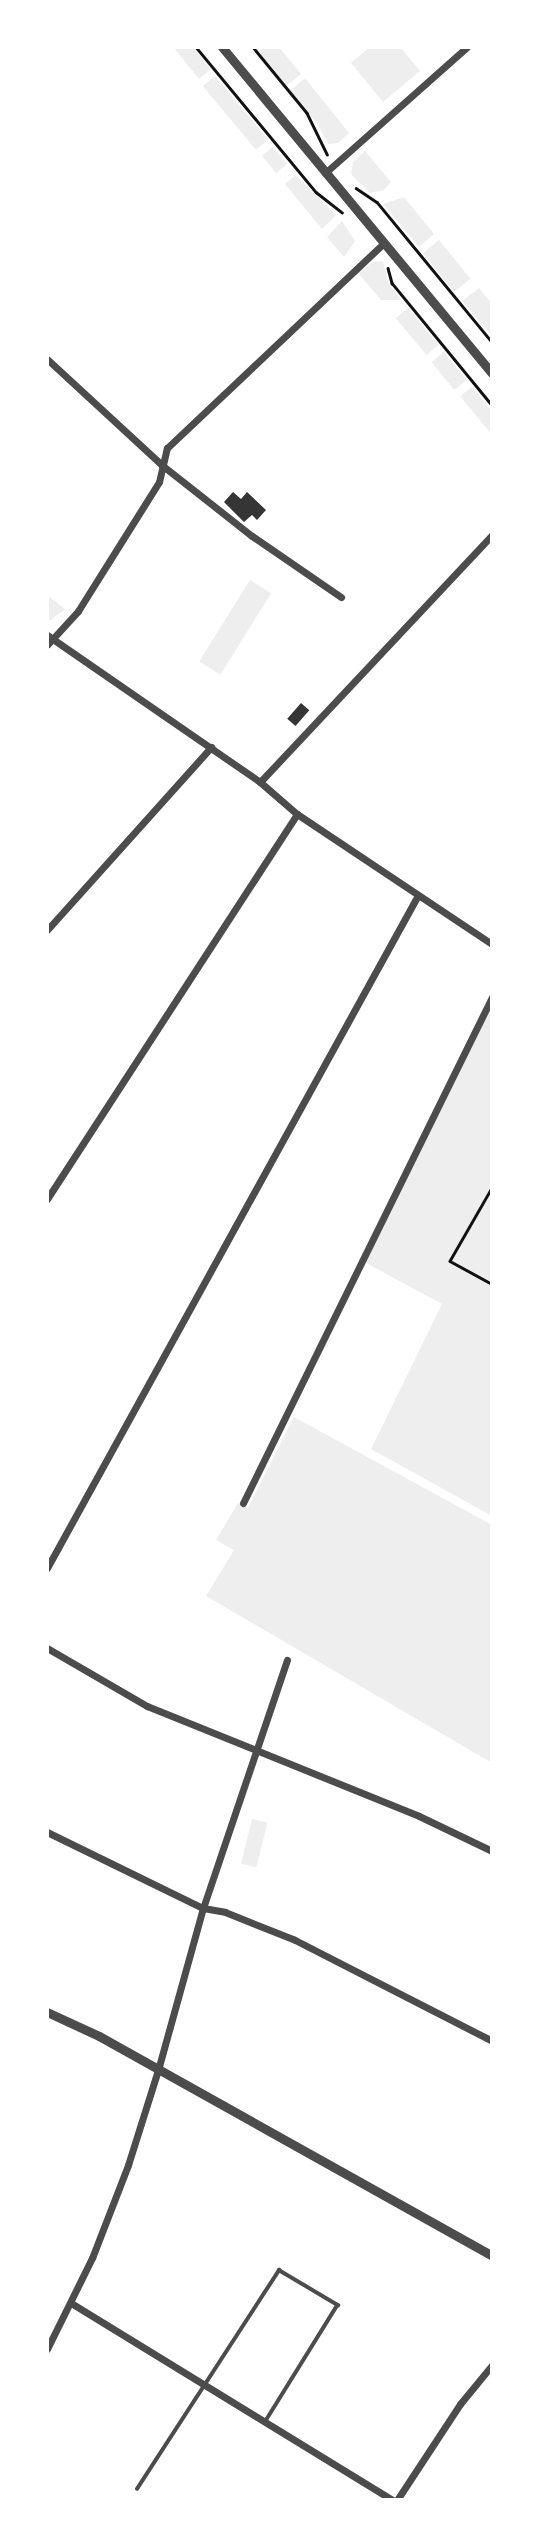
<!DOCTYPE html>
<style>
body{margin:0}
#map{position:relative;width:539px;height:2547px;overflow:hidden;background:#fff;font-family:Manrope,sans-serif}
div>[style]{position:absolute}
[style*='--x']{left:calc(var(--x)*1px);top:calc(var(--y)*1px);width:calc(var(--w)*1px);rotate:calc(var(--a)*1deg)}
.green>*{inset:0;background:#eee;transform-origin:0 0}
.building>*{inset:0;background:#353535;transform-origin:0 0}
.path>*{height:2.5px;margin:-1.25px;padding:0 1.25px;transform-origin:1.25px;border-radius:1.25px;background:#111}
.service>*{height:3.5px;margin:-1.75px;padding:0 1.75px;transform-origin:1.75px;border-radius:1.75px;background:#4c4c4c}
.minor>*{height:7px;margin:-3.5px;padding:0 3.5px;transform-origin:3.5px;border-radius:3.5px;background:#4c4c4c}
.tertiary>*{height:9px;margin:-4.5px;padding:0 4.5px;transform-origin:4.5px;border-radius:4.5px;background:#4c4c4c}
span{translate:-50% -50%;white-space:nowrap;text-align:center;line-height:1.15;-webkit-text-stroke:7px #fff;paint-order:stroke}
.frame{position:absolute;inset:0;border:49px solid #fff;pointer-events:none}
</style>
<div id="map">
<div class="green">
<i style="clip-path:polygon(173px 47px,193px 47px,211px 69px,199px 79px)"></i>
<i style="clip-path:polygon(264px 47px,279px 47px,301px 74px,286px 86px,259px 52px)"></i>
<i style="clip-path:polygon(370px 47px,400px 47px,420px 71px,383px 102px,351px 63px)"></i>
<i style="left:215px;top:76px;width:83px;height:16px;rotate:50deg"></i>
<i style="clip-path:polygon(305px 78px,349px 133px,338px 143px,328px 144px,317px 123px,290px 91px)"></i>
<i style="left:273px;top:147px;width:22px;height:14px;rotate:51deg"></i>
<i style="clip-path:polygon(365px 151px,391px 182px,384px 190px,370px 193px,351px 174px,353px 162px)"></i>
<i style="clip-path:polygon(296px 175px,336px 215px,322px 229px,285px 184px)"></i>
<i style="clip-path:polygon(404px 197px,434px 234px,419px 247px,383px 204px)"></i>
<i style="clip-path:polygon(342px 221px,355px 241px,344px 257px,327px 237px)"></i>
<i style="left:439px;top:240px;width:50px;height:21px;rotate:51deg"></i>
<i style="clip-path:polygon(383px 261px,389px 284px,402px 300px,381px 300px,358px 273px,372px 262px)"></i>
<i style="clip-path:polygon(479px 288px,492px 304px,492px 337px,462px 301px)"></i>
<i style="left:408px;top:308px;width:48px;height:16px;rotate:50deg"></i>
<i style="left:444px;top:352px;width:36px;height:16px;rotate:51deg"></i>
<i style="clip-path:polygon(472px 387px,492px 411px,492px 435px,460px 396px)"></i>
<i style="left:250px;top:580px;width:25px;height:96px;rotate:32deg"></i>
<i style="clip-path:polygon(47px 595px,65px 609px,51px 620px,47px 620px)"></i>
<i style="clip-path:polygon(492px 1006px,492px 1516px,371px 1449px,442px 1304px,366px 1263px)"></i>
<i style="clip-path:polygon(294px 1417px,492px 1525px,492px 1763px,206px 1596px,234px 1550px,216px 1540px,238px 1503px,248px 1508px)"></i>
<i style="left:252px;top:1819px;width:16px;height:46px;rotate:14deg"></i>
</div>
<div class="building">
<i style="clip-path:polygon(233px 492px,241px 499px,247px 492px,266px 510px,257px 520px,252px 515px,244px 522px,224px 502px)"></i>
<i style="left:301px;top:703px;width:11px;height:21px;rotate:41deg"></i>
</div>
<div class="path">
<i style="--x:196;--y:47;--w:188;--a:50.4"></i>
<i style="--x:316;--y:192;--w:33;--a:38"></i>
<i style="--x:253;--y:47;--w:85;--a:50.7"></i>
<i style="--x:307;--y:113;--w:46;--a:64"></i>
<i style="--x:356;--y:188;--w:25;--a:34"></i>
<i style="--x:377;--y:202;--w:181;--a:50.6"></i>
<i style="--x:388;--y:268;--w:16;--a:75"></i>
<i style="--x:392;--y:283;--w:158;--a:50.7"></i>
<i style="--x:492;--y:1188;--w:84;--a:119.9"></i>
<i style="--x:450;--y:1261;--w:48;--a:28.7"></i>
</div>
<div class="service">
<i style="--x:137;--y:2489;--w:261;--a:-57"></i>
<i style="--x:279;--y:2270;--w:69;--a:30.7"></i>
<i style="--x:338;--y:2305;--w:137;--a:121.8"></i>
</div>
<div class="minor">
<i style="--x:325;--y:173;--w:190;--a:-41.6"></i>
<i style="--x:47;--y:359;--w:158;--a:42.7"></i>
<i style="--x:163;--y:466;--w:113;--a:38.2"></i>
<i style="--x:252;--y:536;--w:108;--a:34.4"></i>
<i style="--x:47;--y:635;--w:259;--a:34.6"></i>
<i style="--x:260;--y:782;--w:49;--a:40.9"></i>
<i style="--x:297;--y:814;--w:234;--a:33.7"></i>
<i style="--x:47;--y:645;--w:46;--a:-47.6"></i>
<i style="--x:78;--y:611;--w:152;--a:-57.9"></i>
<i style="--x:159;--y:482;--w:35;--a:-77"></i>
<i style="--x:167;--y:448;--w:297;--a:-43.4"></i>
<i style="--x:260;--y:782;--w:339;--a:-46.8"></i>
<i style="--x:47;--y:930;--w:246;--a:-48.1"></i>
<i style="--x:47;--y:1199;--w:459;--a:-57"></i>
<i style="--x:243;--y:1503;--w:564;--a:-63.8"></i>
<i style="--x:47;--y:1568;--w:766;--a:-61.13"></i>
<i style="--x:47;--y:1648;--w:116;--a:30.1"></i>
<i style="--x:147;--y:1706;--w:293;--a:22"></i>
<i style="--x:419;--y:1816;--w:81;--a:25.6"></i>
<i style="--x:47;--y:1832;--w:174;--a:26"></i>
<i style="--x:203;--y:1908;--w:22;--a:10"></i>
<i style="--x:225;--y:1912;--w:75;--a:21.8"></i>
<i style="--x:295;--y:1940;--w:221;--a:27.1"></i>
<i style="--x:71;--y:2303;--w:377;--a:31.5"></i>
<i style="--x:47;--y:2349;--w:102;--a:-63.7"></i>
<i style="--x:92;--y:2258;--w:100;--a:-68.8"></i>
<i style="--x:128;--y:2165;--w:100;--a:-72.5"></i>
<i style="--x:158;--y:2070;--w:168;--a:-74.5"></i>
<i style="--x:203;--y:1908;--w:262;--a:-71.3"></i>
<i style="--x:397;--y:2500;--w:115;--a:-56.7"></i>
<i style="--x:460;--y:2404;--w:50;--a:-50.6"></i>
</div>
<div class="tertiary">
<i style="--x:222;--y:47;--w:423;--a:50.4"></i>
<i style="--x:47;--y:2012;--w:57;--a:24.8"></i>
<i style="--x:99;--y:2036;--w:450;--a:29.2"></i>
</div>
<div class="frame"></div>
</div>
